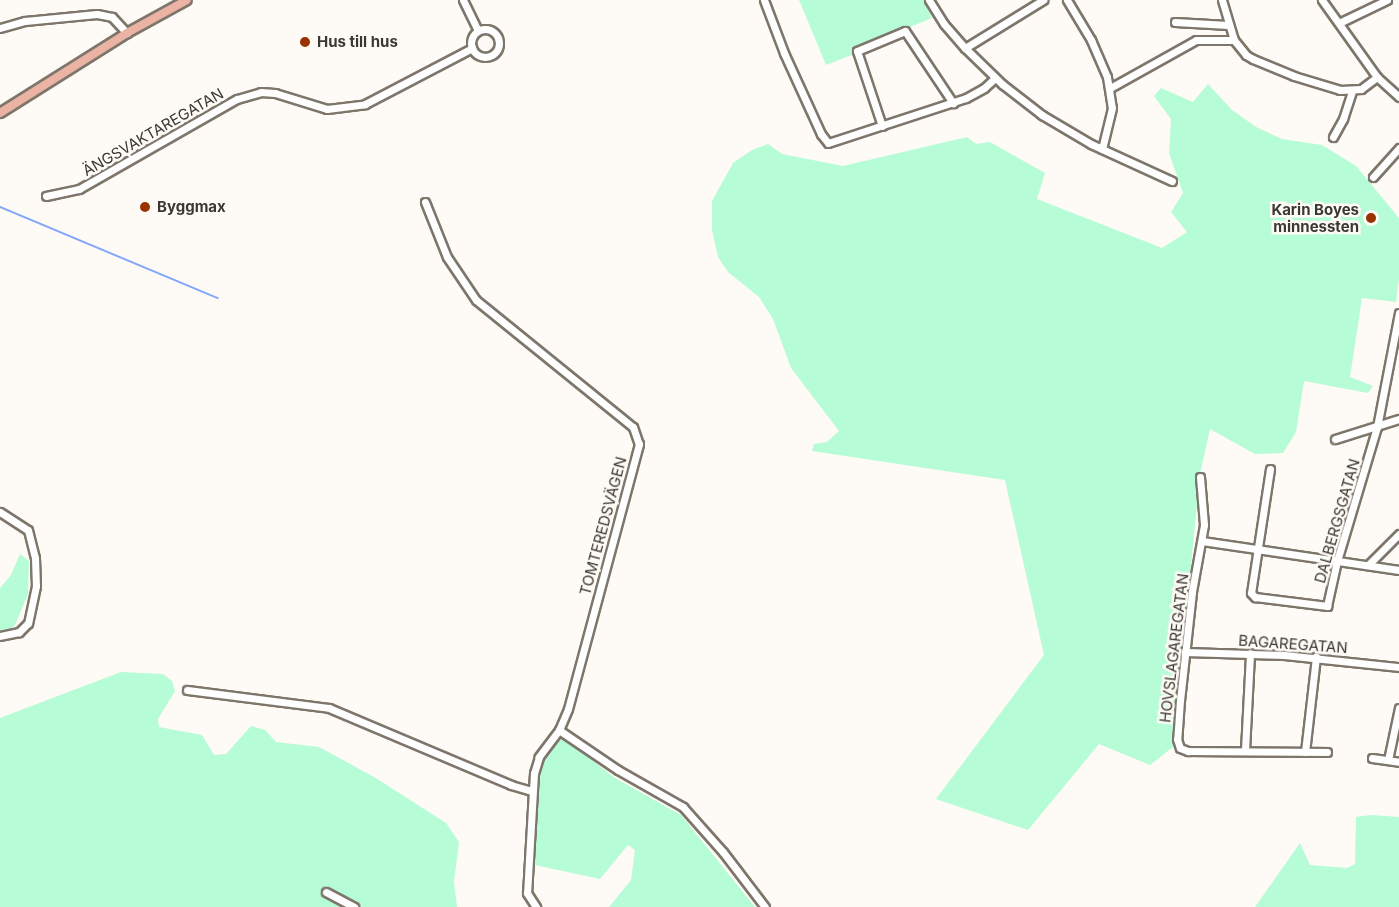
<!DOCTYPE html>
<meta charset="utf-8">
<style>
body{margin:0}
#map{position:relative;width:1399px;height:907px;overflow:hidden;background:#fefaf5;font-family:Inter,sans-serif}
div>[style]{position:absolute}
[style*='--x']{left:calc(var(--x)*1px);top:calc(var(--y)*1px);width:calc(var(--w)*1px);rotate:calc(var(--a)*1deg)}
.green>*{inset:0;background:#b6fcd7}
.stream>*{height:2px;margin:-1px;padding:0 1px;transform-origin:1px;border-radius:1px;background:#83a8fa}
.roads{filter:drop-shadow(2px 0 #7e766b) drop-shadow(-2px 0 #7e766b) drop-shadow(0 2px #7e766b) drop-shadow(0 -2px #7e766b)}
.minor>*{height:7px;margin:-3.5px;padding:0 3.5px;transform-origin:3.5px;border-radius:3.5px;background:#fff}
.minor>.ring{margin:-3.5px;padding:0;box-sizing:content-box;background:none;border:7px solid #fff;border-radius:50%}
.major>*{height:8px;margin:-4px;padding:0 4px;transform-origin:4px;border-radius:4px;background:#ebb3a4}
.dots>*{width:16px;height:16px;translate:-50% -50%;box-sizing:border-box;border:3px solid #fefaf5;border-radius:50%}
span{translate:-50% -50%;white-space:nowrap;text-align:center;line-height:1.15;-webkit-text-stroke:5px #fefaf5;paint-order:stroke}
.poi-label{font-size:15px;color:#3b3833;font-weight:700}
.left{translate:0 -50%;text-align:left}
.right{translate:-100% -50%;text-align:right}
.street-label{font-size:15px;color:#3b3833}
</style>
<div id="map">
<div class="green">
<i style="clip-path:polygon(799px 0,923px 0,932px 18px,853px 50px,854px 54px,826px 65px)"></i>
<i style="clip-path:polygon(1208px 84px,1232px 110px,1256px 127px,1282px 139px,1322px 145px,1356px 166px,1399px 218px,1399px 279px,1396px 302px,1362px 298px,1350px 377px,1373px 386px,1368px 393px,1304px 381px,1296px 432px,1283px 453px,1255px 454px,1210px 429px,1200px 474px,1173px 747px,1150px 765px,1099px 744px,1028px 830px,936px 799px,1044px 655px,1005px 480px,812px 451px,814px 444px,827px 442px,839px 431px,791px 368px,773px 319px,759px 297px,728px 272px,718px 257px,712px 230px,712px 201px,733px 163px,752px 150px,768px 144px,782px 154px,843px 166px,967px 137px,976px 144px,990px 142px,1045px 173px,1037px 199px,1162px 248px,1187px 232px,1171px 212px,1183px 193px,1169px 153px,1171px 119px,1154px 96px,1161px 88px,1193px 102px)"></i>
<i style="clip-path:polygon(20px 554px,29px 561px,28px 594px,15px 625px,0 640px,0 588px,11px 575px)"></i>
<i style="clip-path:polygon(121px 672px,163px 674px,172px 681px,175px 691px,158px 719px,159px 727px,202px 735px,214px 755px,226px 754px,251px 726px,265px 730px,276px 742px,319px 747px,374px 777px,446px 823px,459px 842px,454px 882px,457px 907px,0 907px,0 718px)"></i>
<i style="clip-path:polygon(559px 739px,568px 741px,615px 778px,681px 815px,755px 907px,609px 907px,631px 880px,635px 850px,628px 845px,600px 879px,535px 865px,539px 777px,544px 758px)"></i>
<i style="clip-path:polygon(1371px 815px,1399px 817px,1399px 907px,1255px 907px,1300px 843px,1310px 865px,1347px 868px,1355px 864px,1356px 817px)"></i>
</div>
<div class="stream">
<i style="--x:0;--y:207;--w:236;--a:22.7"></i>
</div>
<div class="roads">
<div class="minor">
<i style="--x:463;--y:0;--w:34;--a:64"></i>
<i style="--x:764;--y:0;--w:57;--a:69.3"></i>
<i style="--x:784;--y:53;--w:89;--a:65.4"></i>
<i style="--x:821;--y:134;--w:11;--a:52"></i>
<i style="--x:828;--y:143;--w:145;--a:-18.1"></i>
<i style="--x:966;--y:98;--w:21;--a:-29"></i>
<i style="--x:984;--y:88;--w:15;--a:-42"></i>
<i style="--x:929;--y:0;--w:28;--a:58"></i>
<i style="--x:944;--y:24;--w:32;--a:49"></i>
<i style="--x:965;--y:48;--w:52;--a:44.2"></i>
<i style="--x:1002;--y:84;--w:51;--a:37.8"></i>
<i style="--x:1042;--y:115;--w:57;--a:30.6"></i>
<i style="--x:1091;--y:144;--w:89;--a:24.6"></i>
<i style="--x:1067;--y:0;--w:47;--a:59"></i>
<i style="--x:1091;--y:40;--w:40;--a:66.6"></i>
<i style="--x:1107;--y:77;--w:31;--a:81"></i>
<i style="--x:1112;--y:108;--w:42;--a:103.7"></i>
<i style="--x:1222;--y:0;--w:42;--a:73.3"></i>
<i style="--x:1234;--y:40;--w:19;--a:51"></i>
<i style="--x:1246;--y:55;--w:8;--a:30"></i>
<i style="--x:1253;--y:59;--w:44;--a:22.5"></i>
<i style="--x:1294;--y:76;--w:48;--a:16.9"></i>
<i style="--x:1340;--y:90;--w:21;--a:-3"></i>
<i style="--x:1361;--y:89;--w:20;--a:-37"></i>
<i style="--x:1322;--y:0;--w:95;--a:54.5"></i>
<i style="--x:1377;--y:77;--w:30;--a:42"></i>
<i style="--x:1175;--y:22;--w:53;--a:3.2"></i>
<i style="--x:1341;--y:22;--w:51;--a:-25.6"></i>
<i style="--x:0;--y:28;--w:26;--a:-16"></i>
<i style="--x:25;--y:21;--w:72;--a:-5.6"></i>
<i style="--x:97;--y:14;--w:15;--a:11"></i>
<i style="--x:112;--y:17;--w:22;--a:47"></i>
<i class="ring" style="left:471px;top:29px;width:21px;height:21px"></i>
<i style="--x:965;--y:48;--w:92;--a:-31.6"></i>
<i style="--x:1110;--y:88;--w:98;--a:-29.2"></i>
<i style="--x:1196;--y:40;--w:38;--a:0"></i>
<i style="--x:882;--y:126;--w:79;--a:-108.4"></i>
<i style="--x:857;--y:51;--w:52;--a:-22.6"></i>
<i style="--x:905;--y:31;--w:87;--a:56.3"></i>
<i style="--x:1333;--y:137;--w:21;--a:-61"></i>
<i style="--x:1343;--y:119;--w:29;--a:-72"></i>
<i style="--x:1373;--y:177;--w:39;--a:-48"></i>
<i style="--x:46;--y:196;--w:34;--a:-12"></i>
<i style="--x:79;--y:189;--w:182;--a:-29.7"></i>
<i style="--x:237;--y:99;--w:25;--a:-16"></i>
<i style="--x:261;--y:92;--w:14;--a:4"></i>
<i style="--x:275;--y:93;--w:54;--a:17.1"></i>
<i style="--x:327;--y:109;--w:38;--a:-7"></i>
<i style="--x:365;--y:104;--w:121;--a:-27.6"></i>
<i style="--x:425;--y:202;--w:59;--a:68.2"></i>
<i style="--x:447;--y:257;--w:52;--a:56"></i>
<i style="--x:476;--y:300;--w:202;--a:39"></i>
<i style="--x:633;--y:427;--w:18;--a:71"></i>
<i style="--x:639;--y:444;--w:274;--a:105"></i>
<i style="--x:568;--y:709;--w:23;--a:113"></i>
<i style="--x:559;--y:730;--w:34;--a:127"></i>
<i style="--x:539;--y:757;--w:17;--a:107"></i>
<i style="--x:534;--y:773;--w:120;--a:93.3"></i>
<i style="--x:527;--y:893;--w:17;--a:57"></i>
<i style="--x:1335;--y:439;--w:67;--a:-17.4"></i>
<i style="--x:1270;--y:469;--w:125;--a:98.7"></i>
<i style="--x:1251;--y:593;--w:6;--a:45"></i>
<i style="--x:1255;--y:597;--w:73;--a:7.1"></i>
<i style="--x:1327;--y:606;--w:46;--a:-77.5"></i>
<i style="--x:1337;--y:561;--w:140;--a:-73.4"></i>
<i style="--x:1377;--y:427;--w:116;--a:-79.1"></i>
<i style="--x:1200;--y:477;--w:48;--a:85.2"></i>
<i style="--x:1204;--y:525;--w:68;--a:100.2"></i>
<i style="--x:1192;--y:592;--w:109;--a:96.3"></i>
<i style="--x:1180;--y:700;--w:39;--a:94"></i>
<i style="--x:1177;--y:739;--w:9;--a:72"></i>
<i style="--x:1180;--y:748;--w:9;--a:21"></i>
<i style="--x:1188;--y:751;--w:139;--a:0.4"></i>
<i style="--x:0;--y:512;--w:33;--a:33"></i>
<i style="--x:28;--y:530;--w:29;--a:76"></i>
<i style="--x:35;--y:558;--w:28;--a:88"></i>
<i style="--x:36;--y:586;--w:38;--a:102"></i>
<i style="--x:28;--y:623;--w:13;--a:135"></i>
<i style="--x:19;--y:632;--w:19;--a:168"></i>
<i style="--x:1202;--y:541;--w:199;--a:8.4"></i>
<i style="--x:1368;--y:565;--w:44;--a:-45"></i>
<i style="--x:1185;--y:652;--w:99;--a:1.7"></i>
<i style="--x:1284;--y:655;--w:116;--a:6"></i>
<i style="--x:187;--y:690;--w:143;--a:7.2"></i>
<i style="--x:329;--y:708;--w:198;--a:22.9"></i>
<i style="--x:511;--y:785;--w:22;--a:16"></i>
<i style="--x:559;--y:730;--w:71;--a:34.1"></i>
<i style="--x:618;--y:770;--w:75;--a:29.6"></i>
<i style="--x:683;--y:807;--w:60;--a:48.4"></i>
<i style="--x:723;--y:852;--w:69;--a:52.6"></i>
<i style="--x:1245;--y:750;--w:97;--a:-87"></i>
<i style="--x:1305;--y:752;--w:96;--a:-83.4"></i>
<i style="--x:1372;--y:758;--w:27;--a:8"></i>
<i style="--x:1388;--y:760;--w:53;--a:-78.1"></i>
<i style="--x:326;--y:892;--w:32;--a:28"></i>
</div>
<div class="major">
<i style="--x:0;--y:113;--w:150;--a:-32.2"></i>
<i style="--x:127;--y:33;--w:68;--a:-28.8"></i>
</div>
</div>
<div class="dots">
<i style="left:305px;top:42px;background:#983300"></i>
<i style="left:145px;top:207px;background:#983300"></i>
<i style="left:1371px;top:218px;background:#983300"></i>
</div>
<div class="poi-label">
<span class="left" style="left:317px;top:42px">Hus till hus</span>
<span class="left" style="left:157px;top:207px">Byggmax</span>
<span class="right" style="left:1359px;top:218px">Karin Boyes<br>minnessten</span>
</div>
<div class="street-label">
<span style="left:153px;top:132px;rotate:-30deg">ÄNGSVAKTAREGATAN</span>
<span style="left:1337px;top:521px;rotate:-74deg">DALBERGSGATAN</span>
<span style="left:603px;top:526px;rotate:-75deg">TOMTEREDSVÄGEN</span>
<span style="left:1293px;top:644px;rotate:4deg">BAGAREGATAN</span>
<span style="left:1174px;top:648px;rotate:-83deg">HOVSLAGAREGATAN</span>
</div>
</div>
